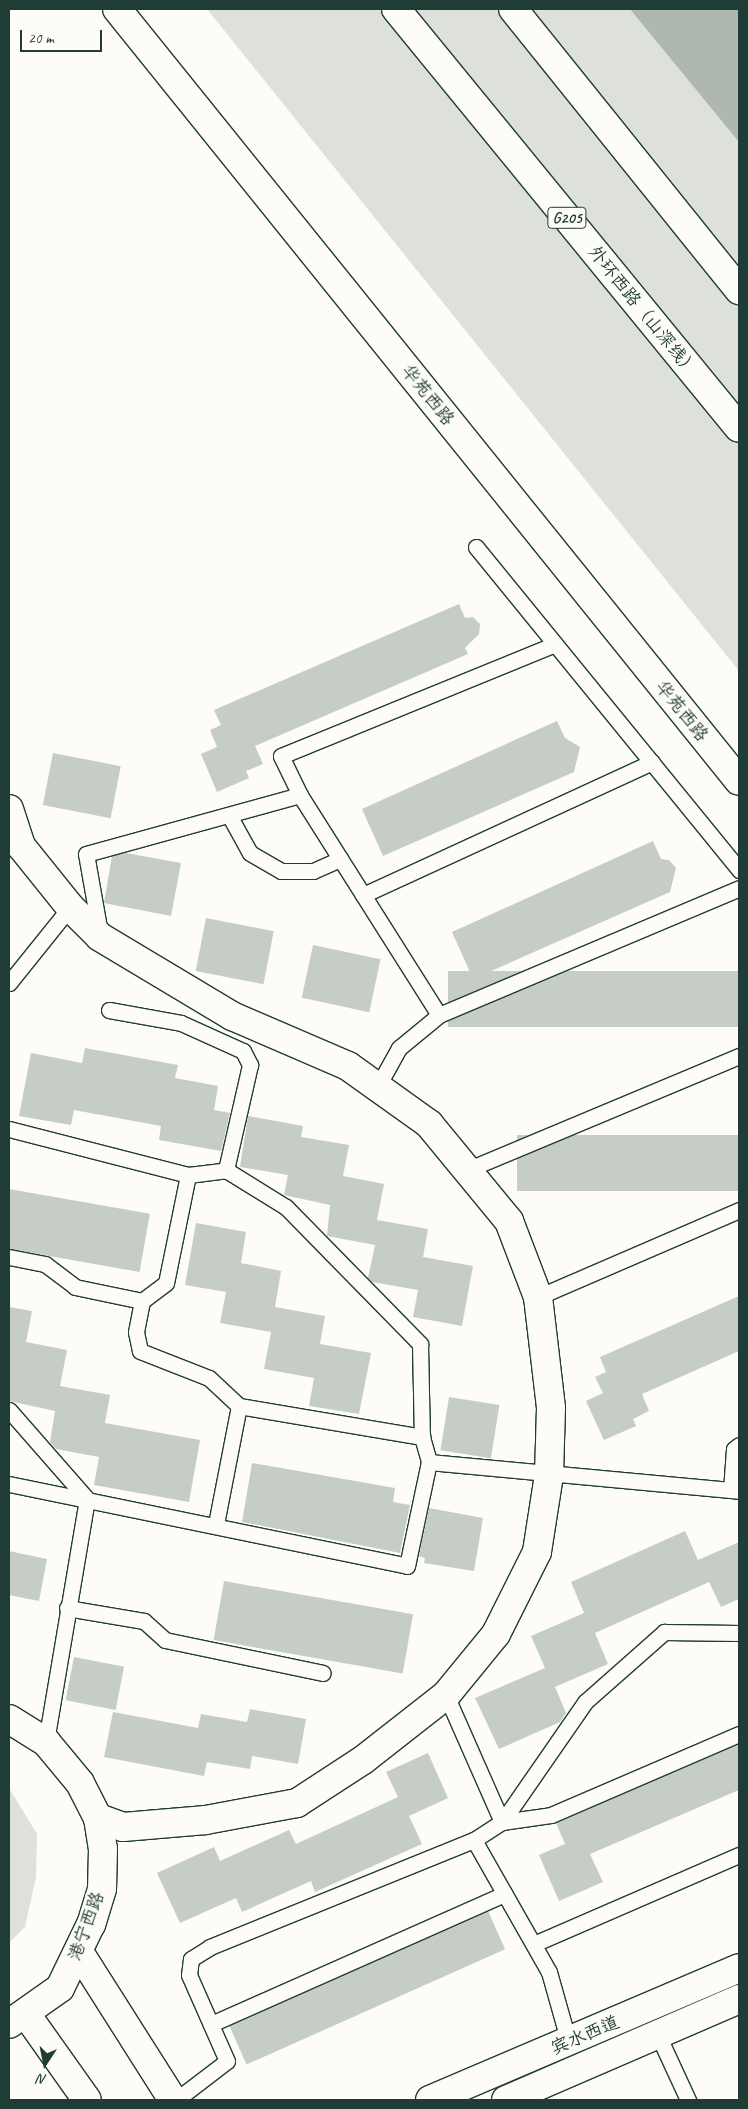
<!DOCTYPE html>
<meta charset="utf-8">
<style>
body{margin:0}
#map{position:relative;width:748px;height:2109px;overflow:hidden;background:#fdfcf7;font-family:Caveat,"LXGW WenKai TC",sans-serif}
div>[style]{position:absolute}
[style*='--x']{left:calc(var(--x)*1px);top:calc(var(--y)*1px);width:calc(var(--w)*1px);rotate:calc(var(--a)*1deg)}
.green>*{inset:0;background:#dde0db}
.water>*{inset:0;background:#aeb8b1}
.building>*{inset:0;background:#c6cdc7;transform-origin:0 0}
.roads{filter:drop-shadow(1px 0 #1f3d34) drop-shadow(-1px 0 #1f3d34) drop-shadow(0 1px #1f3d34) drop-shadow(0 -1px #1f3d34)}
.lane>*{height:15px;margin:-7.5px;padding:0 7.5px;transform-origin:7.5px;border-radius:7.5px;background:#fdfcf7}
.street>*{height:28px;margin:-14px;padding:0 14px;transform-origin:14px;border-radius:14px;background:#fdfcf7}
.secondary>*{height:28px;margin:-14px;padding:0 14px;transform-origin:14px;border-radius:14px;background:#fdfcf7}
.highway>*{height:28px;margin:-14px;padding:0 14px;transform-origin:14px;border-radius:14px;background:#fdfcf7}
span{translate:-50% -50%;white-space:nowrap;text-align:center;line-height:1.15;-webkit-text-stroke:4.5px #fdfcf7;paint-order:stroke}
.shield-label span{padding:1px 4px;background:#fdfcf7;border:1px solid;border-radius:4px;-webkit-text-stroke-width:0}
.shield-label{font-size:16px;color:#1f3d34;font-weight:700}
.street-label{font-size:18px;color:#1f3d34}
.frame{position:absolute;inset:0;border:10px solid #1f3d34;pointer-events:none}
.north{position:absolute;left:20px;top:2039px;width:50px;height:50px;-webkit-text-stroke:4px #fdfcf7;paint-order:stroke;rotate:191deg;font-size:14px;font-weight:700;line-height:20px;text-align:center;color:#1f3d34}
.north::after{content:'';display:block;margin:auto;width:18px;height:22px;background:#1f3d34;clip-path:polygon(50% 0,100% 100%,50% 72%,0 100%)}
.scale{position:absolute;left:20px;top:30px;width:82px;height:22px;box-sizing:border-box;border:2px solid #1f3d34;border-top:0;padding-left:6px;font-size:15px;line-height:18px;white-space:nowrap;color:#1f3d34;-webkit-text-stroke:4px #fdfcf7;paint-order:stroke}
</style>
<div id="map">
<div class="green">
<i style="clip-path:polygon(207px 9px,739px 9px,739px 671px)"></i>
<i style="clip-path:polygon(9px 1788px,37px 1834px,36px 1877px,25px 1927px,9px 1943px)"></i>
</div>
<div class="water">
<i style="clip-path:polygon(630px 9px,739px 9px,739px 143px,739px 142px)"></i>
</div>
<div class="building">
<i style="clip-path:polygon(459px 604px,465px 618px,473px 617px,480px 624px,479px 634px,465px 648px,468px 654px,255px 746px,263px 764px,246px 771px,249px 778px,217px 792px,201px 754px,217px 747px,210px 730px,221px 725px,214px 710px)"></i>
<i style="clip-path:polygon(557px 721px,565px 738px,580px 747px,574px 772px,383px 856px,362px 809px)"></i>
<i style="left:53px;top:753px;width:69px;height:53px;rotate:11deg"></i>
<i style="clip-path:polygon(653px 841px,661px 859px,669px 860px,676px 868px,670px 892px,473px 979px,452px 932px)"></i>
<i style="clip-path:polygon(126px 853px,181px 863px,171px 916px,104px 903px,112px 856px)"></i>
<i style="left:206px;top:918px;width:69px;height:54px;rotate:11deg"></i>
<i style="left:313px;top:945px;width:69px;height:54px;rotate:12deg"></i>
<i style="left:739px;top:971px;width:56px;height:291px;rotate:90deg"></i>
<i style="clip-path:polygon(85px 1048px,178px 1065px,175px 1078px,218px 1086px,214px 1110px,230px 1113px,221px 1151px,159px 1140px,161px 1126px,74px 1110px,71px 1125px,19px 1116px,31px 1053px,82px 1063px)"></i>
<i style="clip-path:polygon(248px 1116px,303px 1126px,301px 1137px,349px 1145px,343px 1176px,384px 1184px,377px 1220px,428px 1229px,423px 1257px,473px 1266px,462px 1326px,413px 1317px,418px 1290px,372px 1282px,368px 1278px,375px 1245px,327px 1236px,330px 1205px,284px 1195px,288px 1175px,240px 1167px)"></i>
<i style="left:739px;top:1135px;width:56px;height:222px;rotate:90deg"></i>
<i style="left:9px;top:1189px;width:143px;height:59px;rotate:10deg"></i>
<i style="clip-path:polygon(196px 1223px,246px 1232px,241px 1263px,281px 1271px,275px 1307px,325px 1316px,320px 1344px,371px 1353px,359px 1414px,309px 1406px,314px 1378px,264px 1369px,271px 1332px,220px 1323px,226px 1292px,185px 1285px)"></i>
<i style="clip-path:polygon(739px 1296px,739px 1351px,642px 1394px,649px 1411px,633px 1419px,636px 1426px,604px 1440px,586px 1401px,603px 1393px,595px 1377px,606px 1372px,600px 1357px)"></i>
<i style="clip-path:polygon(9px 1307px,32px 1311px,26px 1342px,67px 1350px,60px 1386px,110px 1395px,105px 1423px,200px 1440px,189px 1502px,94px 1485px,99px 1457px,56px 1449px,50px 1442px,55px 1411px,9px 1401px)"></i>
<i style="left:449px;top:1397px;width:51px;height:54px;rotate:9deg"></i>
<i style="clip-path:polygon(252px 1463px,395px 1488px,393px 1502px,410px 1505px,400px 1553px,242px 1522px)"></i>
<i style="clip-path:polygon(429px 1508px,483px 1518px,474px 1571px,424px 1563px,425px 1558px,419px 1556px)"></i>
<i style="clip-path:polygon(685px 1531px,698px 1560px,739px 1542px,739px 1599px,721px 1607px,709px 1582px,595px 1633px,608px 1664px,555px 1687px,566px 1713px,560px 1722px,499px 1749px,475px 1698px,545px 1668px,531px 1636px,584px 1613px,571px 1582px)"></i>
<i style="clip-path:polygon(9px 1551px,47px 1559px,39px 1601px,9px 1595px)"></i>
<i style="left:224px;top:1581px;width:192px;height:60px;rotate:10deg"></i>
<i style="left:74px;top:1657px;width:51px;height:44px;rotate:11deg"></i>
<i style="clip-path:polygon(250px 1709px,306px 1719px,298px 1764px,252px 1756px,250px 1769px,207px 1762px,204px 1776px,104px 1757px,113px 1712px,198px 1728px,201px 1714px,247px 1722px)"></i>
<i style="clip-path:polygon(739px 1744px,739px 1790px,590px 1854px,603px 1882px,559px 1901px,539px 1855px,565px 1844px,556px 1823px)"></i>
<i style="clip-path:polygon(428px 1753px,448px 1798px,409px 1816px,422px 1844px,315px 1892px,311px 1881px,242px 1912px,236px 1898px,180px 1923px,157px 1873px,214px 1847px,220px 1861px,289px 1830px,296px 1844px,398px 1797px,386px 1772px)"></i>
<i style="left:488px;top:1911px;width:42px;height:283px;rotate:66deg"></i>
</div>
<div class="roads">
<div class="lane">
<i style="--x:476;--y:547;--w:417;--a:50.8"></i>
<i style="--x:229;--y:815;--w:43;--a:61.1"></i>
<i style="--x:250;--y:853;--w:36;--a:30"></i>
<i style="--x:281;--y:871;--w:32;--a:0"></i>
<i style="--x:313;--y:871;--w:30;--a:-24"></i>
<i style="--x:363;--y:895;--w:318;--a:-24.7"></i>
<i style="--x:100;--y:933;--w:80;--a:-100"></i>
<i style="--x:86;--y:854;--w:222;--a:-15.4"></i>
<i style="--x:9;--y:983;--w:97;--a:-51.2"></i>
<i style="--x:109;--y:1010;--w:73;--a:10.2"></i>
<i style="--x:181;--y:1023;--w:68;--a:24.3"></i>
<i style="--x:243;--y:1051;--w:16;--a:63"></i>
<i style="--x:250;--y:1065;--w:108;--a:102.9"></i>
<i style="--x:439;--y:1015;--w:260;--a:-122.3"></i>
<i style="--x:300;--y:795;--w:43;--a:-116"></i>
<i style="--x:281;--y:756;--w:296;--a:-22.2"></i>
<i style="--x:379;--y:1084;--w:41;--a:-60.9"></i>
<i style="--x:399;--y:1048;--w:52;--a:-39.5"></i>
<i style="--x:439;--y:1015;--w:326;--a:-22.9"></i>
<i style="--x:9;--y:1129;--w:185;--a:14.4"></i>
<i style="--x:188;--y:1175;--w:38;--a:-7"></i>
<i style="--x:226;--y:1170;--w:70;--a:31.7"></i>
<i style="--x:286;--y:1207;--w:192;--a:45.6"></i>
<i style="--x:420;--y:1344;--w:93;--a:88.8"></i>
<i style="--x:422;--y:1437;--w:26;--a:74"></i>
<i style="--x:429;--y:1462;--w:311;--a:5.3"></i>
<i style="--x:469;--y:1169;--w:293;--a:-22.7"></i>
<i style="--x:188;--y:1175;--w:110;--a:101.5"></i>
<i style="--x:166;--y:1283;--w:30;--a:143"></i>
<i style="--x:142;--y:1301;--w:32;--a:101"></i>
<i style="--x:136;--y:1332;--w:19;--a:78"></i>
<i style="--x:140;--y:1351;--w:74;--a:21.4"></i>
<i style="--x:209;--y:1378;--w:41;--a:43"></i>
<i style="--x:9;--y:1257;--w:37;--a:11"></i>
<i style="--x:45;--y:1264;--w:38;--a:37"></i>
<i style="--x:75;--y:1287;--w:68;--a:11.8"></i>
<i style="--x:538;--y:1297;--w:219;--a:-23.4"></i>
<i style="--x:9;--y:1410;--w:118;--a:48.8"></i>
<i style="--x:87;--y:1499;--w:246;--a:99.6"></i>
<i style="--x:9;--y:1484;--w:406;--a:11.6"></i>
<i style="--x:407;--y:1566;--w:106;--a:-78.1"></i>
<i style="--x:731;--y:1490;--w:41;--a:-85.8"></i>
<i style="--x:734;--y:1449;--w:6;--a:-39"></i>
<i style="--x:216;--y:1524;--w:120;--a:-79"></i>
<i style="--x:239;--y:1406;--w:186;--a:9.6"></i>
<i style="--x:67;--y:1608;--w:78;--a:9.6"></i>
<i style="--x:144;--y:1621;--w:28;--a:42"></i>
<i style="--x:165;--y:1640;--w:161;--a:11.8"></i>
<i style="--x:446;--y:1695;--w:139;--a:66.2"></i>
<i style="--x:502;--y:1822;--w:49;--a:-8.1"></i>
<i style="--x:551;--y:1815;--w:205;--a:-23.3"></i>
<i style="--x:534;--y:1944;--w:223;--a:-23.5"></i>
<i style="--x:211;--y:2024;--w:321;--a:-23.9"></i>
<i style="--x:658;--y:2035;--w:72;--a:65.2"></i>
<i style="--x:569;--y:2043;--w:74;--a:-105.7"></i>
<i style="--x:549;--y:1972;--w:152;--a:-119.6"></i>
<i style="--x:474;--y:1840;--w:33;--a:-33"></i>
<i style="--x:502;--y:1822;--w:146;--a:-55.3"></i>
<i style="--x:585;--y:1702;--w:106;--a:-41.5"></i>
<i style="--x:664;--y:1632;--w:75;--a:0.8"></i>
<i style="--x:176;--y:2100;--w:64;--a:-37.4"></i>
<i style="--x:227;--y:2061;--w:94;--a:-113.8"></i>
<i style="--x:189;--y:1975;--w:16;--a:-83"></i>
<i style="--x:191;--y:1959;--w:22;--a:-32"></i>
<i style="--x:210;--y:1947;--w:285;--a:-22.1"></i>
</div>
<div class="street">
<i style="--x:9;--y:809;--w:39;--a:72"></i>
<i style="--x:21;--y:846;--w:78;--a:51.2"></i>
<i style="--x:70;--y:907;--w:42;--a:45"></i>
<i style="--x:100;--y:937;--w:154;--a:30.9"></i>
<i style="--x:232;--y:1016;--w:126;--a:23.3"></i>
<i style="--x:348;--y:1066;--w:100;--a:35.6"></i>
<i style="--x:429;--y:1124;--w:126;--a:50.5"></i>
<i style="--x:509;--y:1221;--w:81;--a:69.1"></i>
<i style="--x:538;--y:1297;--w:112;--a:83.3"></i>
<i style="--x:551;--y:1408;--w:67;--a:91.7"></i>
<i style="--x:549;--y:1475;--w:78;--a:98.9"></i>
<i style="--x:537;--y:1552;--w:92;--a:116.6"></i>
<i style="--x:496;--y:1634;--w:79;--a:129.3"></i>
<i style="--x:446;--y:1695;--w:105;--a:141.9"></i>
<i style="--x:363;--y:1760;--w:79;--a:146.9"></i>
<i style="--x:297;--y:1803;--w:93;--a:169.4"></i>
<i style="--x:206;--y:1820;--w:83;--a:175.2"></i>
<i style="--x:123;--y:1827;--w:27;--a:-160"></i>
<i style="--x:9;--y:1719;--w:44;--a:31.9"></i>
<i style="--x:46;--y:1742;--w:53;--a:50.3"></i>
<i style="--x:80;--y:1783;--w:39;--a:63"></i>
<i style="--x:98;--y:1818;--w:31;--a:81"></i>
<i style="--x:103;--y:1849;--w:40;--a:91.4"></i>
<i style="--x:102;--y:1889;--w:37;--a:107"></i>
<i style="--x:91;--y:1924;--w:71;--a:115.8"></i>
<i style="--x:60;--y:1988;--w:62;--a:144.8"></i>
<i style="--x:79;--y:1952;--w:175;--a:57.6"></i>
<i style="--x:26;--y:2014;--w:105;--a:54.7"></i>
</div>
<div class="secondary">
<i style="--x:117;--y:9;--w:991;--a:51.14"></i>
<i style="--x:430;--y:2100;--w:336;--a:-23.1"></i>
<i style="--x:506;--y:2100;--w:254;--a:-23.4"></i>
</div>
<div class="highway">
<i style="--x:396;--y:9;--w:541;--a:50.7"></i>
<i style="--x:513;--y:9;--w:361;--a:51.2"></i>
</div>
</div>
<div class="shield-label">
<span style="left:567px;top:218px">G205</span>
</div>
<div class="street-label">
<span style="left:643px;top:311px;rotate:51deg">外环西路（山深线）</span>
<span style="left:428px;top:395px;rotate:51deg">华苑西路</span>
<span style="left:682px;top:711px;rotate:51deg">华苑西路</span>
<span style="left:86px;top:1926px;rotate:-70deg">港宁西路</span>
<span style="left:585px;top:2035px;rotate:-23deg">宾水西道</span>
</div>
<div class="frame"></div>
<div class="north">N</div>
<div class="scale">20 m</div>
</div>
